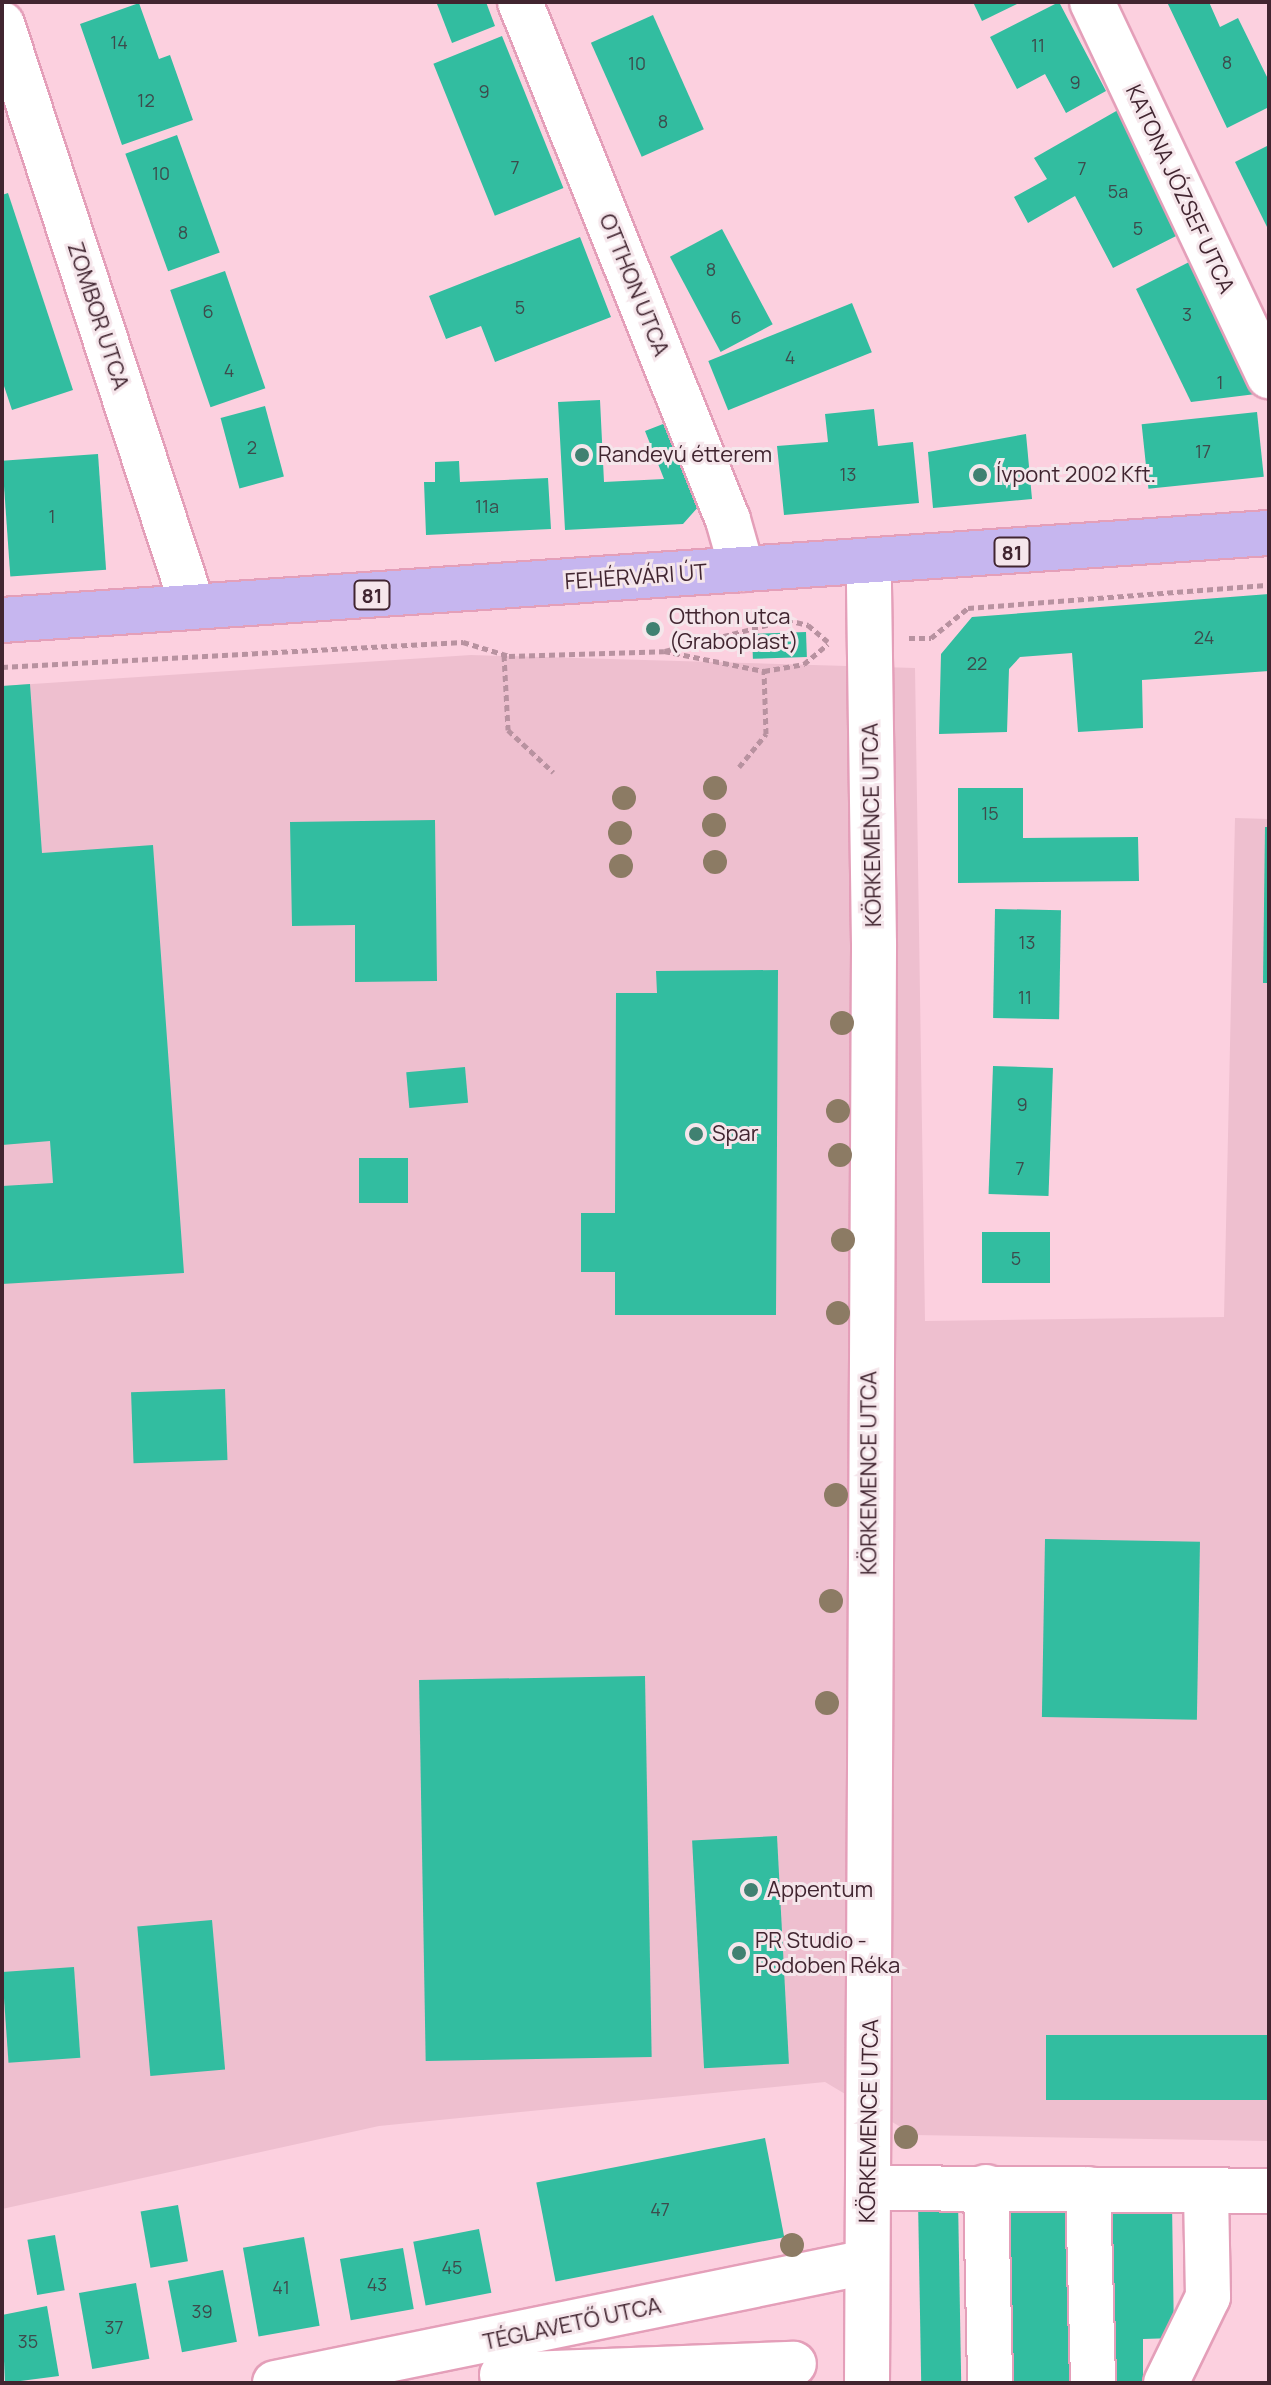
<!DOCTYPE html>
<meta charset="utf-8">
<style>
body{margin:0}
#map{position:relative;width:1271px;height:2385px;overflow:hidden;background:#fcd0df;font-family:Manrope,sans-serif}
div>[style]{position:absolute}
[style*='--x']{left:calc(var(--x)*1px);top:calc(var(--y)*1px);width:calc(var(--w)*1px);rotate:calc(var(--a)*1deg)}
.built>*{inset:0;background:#eebfcf}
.building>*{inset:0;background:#32bda0;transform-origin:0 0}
.path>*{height:5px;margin-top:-2.5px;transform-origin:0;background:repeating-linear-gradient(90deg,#b892a0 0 6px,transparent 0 10px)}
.roads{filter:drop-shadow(2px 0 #e49fb9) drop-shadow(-2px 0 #e49fb9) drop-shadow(0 2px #e49fb9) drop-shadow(0 -2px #e49fb9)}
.minor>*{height:44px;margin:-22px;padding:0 22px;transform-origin:22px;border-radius:22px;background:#fff}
.major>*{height:44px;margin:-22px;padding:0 22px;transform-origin:22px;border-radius:22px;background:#c6b6ef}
.trees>*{width:24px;height:24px;margin:-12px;border-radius:50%;background:#8c7b64}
.dots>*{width:22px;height:22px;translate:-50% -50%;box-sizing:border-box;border:4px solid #f5e6eb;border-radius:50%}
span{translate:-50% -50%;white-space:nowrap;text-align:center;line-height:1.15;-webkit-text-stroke:6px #f5e6eb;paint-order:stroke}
.number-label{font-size:18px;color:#3d4b4c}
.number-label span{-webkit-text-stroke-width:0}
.shield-label span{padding:2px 6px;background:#f5e6eb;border:2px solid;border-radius:6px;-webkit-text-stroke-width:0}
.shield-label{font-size:20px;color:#412530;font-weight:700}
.street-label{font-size:22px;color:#412530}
.poi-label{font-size:22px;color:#412530}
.left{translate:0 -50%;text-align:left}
.frame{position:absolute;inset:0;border:4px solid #412530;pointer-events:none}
</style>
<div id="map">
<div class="built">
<i style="clip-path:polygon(471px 655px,915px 668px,925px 1321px,1224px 1317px,1235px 818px,1269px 819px,1269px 2141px,914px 2135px,825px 2082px,379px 2126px,2px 2209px,2px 686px)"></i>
</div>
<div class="building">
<i style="clip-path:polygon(442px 2px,486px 2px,495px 26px,452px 43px,437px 4px)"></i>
<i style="clip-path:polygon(973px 2px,1021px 2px,982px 21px)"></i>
<i style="clip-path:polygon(1059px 2px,1106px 91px,1066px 113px,1045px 74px,1017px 89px,990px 37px)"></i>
<i style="clip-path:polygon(1167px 2px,1209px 2px,1220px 27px,1238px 18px,1269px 81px,1269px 107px,1227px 128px)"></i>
<i style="clip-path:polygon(139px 3px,159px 59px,170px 55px,193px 120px,122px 145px,80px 24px)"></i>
<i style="left:653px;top:15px;width:125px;height:68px;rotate:66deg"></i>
<i style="left:502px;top:36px;width:164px;height:74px;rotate:68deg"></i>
<i style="clip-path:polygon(1118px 110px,1186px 231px,1113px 268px,1075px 196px,1028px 223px,1014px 197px,1047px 179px,1034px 158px)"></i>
<i style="left:177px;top:135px;width:125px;height:55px;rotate:70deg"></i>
<i style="clip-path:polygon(1269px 145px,1269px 231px,1235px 162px)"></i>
<i style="clip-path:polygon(8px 193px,73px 390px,12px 410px,2px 380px,2px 195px)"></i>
<i style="left:722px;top:229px;width:108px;height:59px;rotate:62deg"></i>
<i style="clip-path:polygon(580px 237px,611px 317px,495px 362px,481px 326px,446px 339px,429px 296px)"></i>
<i style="clip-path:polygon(1197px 258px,1264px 393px,1191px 402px,1136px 289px)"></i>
<i style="left:225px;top:271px;width:124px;height:58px;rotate:71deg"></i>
<i style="left:852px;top:303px;width:53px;height:155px;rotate:68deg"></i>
<i style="clip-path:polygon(600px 400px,604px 482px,664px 479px,645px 431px,676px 419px,707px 497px,683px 524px,565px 530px,558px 402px)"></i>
<i style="left:265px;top:406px;width:73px;height:46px;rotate:75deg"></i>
<i style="clip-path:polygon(874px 409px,878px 446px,913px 442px,919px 503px,784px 515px,777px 446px,828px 442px,825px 414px)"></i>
<i style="left:1257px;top:412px;width:65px;height:116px;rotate:84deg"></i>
<i style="clip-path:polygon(1026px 434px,1032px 499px,933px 508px,928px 452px)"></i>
<i style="left:98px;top:454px;width:116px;height:96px;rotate:86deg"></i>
<i style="clip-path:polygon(459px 461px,460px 482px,548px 478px,551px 529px,426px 535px,424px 482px,435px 482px,435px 462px)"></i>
<i style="clip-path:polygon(1269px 594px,1269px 671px,1142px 680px,1143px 728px,1078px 732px,1072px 653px,1020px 657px,1009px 669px,1007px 732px,939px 734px,941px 654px,972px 617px)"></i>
<i style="left:806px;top:632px;width:25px;height:54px;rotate:88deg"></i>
<i style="clip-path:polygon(30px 684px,42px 853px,153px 845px,184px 1273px,2px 1284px,2px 1186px,53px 1183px,50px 1141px,2px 1145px,2px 686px)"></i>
<i style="clip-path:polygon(958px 788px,1023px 788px,1023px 838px,1138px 837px,1139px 881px,958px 883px)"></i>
<i style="clip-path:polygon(435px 820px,437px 981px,355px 982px,355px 925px,292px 926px,290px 822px)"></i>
<i style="clip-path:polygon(1265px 827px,1269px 827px,1269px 983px,1263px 983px)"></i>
<i style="left:995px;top:909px;width:66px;height:109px;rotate:1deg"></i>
<i style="clip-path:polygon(778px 970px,776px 1315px,615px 1315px,615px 1272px,581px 1272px,581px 1213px,615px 1213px,616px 993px,657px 993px,656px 971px)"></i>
<i style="left:993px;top:1066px;width:60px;height:128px;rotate:2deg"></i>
<i style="left:465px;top:1067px;width:36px;height:59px;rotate:85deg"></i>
<i style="left:359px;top:1158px;width:49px;height:45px"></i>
<i style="left:982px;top:1232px;width:68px;height:51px"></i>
<i style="left:225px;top:1389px;width:71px;height:94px;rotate:88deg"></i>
<i style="left:1045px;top:1539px;width:155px;height:178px;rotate:1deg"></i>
<i style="left:645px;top:1676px;width:381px;height:226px;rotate:89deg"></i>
<i style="left:777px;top:1836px;width:228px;height:85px;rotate:87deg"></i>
<i style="left:212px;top:1920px;width:150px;height:75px;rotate:85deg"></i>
<i style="left:74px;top:1967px;width:91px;height:72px;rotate:86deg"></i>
<i style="left:1046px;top:2035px;width:223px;height:65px"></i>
<i style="left:765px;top:2138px;width:101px;height:233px;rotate:79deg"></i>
<i style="left:1011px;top:2194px;width:61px;height:189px"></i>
<i style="left:958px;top:2199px;width:184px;height:40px;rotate:89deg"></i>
<i style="clip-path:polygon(1172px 2203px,1174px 2338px,1143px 2339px,1143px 2383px,1109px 2383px,1106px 2204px)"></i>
<i style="left:178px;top:2205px;width:57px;height:38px;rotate:80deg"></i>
<i style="left:479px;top:2229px;width:65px;height:67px;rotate:79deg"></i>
<i style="left:55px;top:2235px;width:56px;height:28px;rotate:80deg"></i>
<i style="left:304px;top:2237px;width:90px;height:62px;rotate:80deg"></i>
<i style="left:403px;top:2248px;width:62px;height:64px;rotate:80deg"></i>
<i style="left:223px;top:2270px;width:73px;height:56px;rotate:79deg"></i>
<i style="left:136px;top:2283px;width:77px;height:58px;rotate:80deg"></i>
<i style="clip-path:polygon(47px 2306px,59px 2376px,5px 2383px,2px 2315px)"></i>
</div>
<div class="path">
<i style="--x:909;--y:638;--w:22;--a:0"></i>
<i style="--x:931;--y:638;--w:48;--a:-39"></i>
<i style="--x:968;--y:608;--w:302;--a:-4.4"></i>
<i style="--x:665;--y:651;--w:126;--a:-14.3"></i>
<i style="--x:787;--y:620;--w:22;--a:13"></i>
<i style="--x:808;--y:625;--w:26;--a:40"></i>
<i style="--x:504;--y:655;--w:75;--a:86.9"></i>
<i style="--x:508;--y:730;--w:62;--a:43"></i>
<i style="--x:2;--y:667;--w:462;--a:-3.1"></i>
<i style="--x:463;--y:642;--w:48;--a:16.9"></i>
<i style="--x:509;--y:656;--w:155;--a:-1.8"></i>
<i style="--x:664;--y:651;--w:102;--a:11.3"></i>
<i style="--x:764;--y:671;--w:41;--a:-9.9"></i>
<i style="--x:804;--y:664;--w:31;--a:-40"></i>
<i style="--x:739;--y:767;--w:43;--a:-50.7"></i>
<i style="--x:766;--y:734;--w:63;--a:-91.8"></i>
</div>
<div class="roads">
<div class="minor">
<i style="--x:520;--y:2;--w:558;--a:68.12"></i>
<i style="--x:728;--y:520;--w:51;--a:74.1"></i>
<i style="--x:1092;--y:2;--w:414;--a:64.7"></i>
<i style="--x:2;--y:24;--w:613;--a:71.86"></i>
<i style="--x:986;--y:2187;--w:196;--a:88.8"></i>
<i style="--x:869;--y:2188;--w:400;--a:0.4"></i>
<i style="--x:1088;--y:2189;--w:194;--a:88.5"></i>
<i style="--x:502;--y:2375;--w:292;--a:-2.2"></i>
<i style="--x:275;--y:2383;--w:604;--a:-11.55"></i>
<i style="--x:867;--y:2383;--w:1439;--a:-89.72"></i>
<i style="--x:874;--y:944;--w:381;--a:-90.8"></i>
<i style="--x:1166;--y:2383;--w:96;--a:-64"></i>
<i style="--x:1208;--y:2297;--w:104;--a:-91.1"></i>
</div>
<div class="major">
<i style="--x:2;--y:620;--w:1270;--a:-3.93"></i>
</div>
</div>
<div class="trees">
<i style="left:715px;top:788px"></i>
<i style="left:624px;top:798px"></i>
<i style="left:714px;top:825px"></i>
<i style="left:620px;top:833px"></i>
<i style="left:715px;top:862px"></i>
<i style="left:621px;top:866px"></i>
<i style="left:842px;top:1023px"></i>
<i style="left:838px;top:1111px"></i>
<i style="left:840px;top:1155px"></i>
<i style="left:843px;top:1240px"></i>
<i style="left:838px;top:1313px"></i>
<i style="left:836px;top:1495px"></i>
<i style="left:831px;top:1601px"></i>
<i style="left:827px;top:1703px"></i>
<i style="left:906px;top:2137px"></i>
<i style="left:792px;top:2245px"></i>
</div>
<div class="dots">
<i style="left:582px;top:455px;background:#408171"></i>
<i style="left:980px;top:475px;background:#408171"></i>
<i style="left:653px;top:629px;background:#408171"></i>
<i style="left:696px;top:1134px;background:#408171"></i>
<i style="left:751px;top:1890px;background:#408171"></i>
<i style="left:739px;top:1953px;background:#408171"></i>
</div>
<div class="number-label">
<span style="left:119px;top:42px">14</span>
<span style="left:1038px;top:45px">11</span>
<span style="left:1227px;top:62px">8</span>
<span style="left:637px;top:63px">10</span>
<span style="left:1075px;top:82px">9</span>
<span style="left:484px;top:91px">9</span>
<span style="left:146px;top:100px">12</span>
<span style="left:663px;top:121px">8</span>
<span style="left:515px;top:167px">7</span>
<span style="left:1082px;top:168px">7</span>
<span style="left:161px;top:173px">10</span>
<span style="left:1118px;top:191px">5a</span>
<span style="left:1138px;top:228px">5</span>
<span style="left:183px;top:232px">8</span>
<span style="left:711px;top:269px">8</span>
<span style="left:520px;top:307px">5</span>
<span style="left:208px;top:311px">6</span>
<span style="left:1187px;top:314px">3</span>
<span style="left:736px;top:317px">6</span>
<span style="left:790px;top:357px">4</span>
<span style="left:229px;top:370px">4</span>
<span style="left:1220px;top:382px">1</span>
<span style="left:252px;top:447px">2</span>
<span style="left:1203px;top:451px">17</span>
<span style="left:848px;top:474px">13</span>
<span style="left:487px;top:506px">11a</span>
<span style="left:52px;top:516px">1</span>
<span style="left:1204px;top:637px">24</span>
<span style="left:977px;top:663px">22</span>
<span style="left:990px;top:813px">15</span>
<span style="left:1027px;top:942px">13</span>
<span style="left:1025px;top:997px">11</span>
<span style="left:1022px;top:1104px">9</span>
<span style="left:1020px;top:1168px">7</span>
<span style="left:1016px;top:1258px">5</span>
<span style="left:660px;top:2209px">47</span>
<span style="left:452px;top:2267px">45</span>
<span style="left:377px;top:2284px">43</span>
<span style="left:281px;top:2287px">41</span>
<span style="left:202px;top:2311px">39</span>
<span style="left:114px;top:2327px">37</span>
<span style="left:28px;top:2341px">35</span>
</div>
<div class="shield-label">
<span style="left:1012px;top:552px">81</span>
<span style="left:372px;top:595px">81</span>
</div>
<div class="street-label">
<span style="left:1180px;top:189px;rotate:65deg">KATONA JÓZSEF UTCA</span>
<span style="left:634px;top:285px;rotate:68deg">OTTHON UTCA</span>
<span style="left:98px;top:316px;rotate:72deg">ZOMBOR UTCA</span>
<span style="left:636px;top:577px;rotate:-4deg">FEHÉRVÁRI ÚT</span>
<span style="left:872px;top:825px;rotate:-91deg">KÖRKEMENCE UTCA</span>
<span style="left:869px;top:1473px;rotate:-90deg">KÖRKEMENCE UTCA</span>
<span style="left:869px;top:2121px;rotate:-89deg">KÖRKEMENCE UTCA</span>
<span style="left:572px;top:2324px;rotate:-12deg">TÉGLAVETŐ UTCA</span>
</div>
<div class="poi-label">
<span class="left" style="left:598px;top:455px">Randevú étterem</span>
<span class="left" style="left:996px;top:475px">Ívpont 2002 Kft.</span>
<span class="left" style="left:669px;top:629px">Otthon utca<br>(Graboplast)</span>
<span class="left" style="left:712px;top:1134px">Spar</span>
<span class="left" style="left:767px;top:1890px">Appentum</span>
<span class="left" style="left:755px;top:1953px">PR Studio -<br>Podoben Réka</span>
</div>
<div class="frame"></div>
</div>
